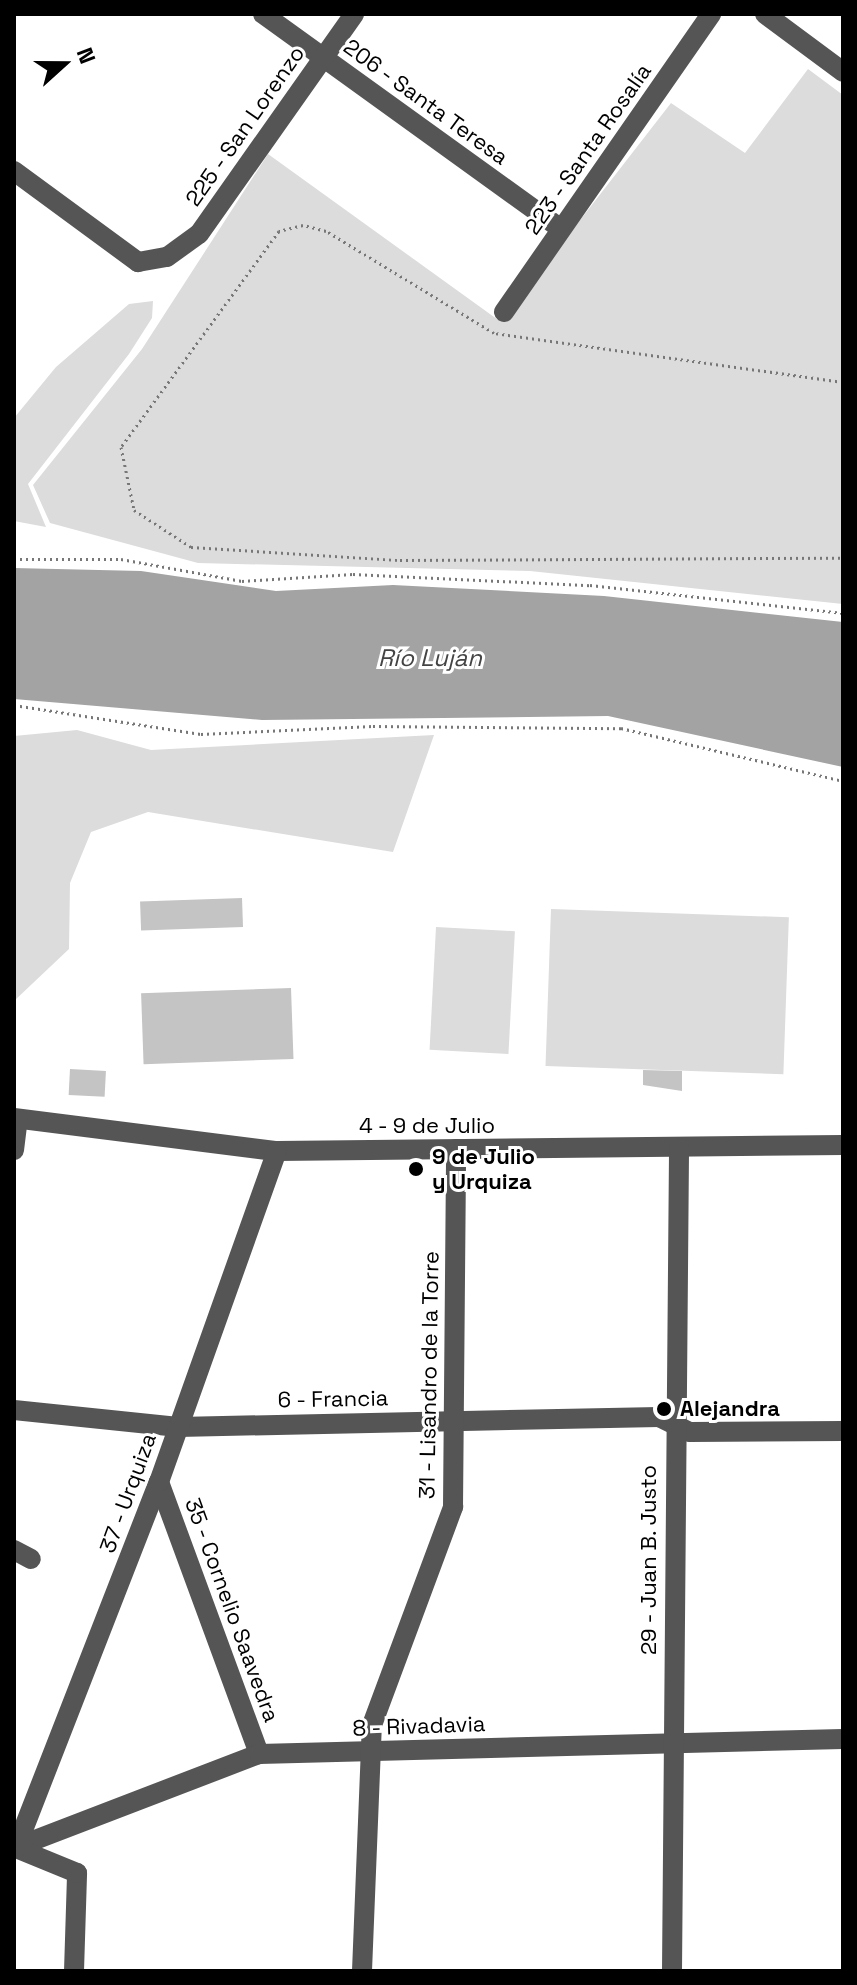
<!DOCTYPE html>
<meta charset="utf-8">
<style>
body{margin:0}
#map{position:relative;width:857px;height:1985px;overflow:hidden;background:#fff;font-family:"Space Grotesk",sans-serif}
div>[style]{position:absolute}
[style*='--x']{left:calc(var(--x)*1px);top:calc(var(--y)*1px);width:calc(var(--w)*1px);rotate:calc(var(--a)*1deg)}
.green>*{inset:0;background:#dcdcdc;transform-origin:0 0}
.water>*{inset:0;background:#a3a3a3}
.building>*{inset:0;background:#c4c4c4;transform-origin:0 0}
.path>*{height:3px;margin-top:-1.5px;transform-origin:0;background:repeating-linear-gradient(90deg,#777 0 2px,transparent 0 6px)}
.minor>*{height:20px;margin:-10px;padding:0 10px;transform-origin:10px;border-radius:10px;background:#555}
.dots>*{width:22px;height:22px;translate:-50% -50%;box-sizing:border-box;border:4px solid #fff;border-radius:50%}
span{translate:-50% -50%;white-space:nowrap;text-align:center;line-height:1.15;-webkit-text-stroke:6px #fff;paint-order:stroke}
.street-label{font-size:22px;color:#000}
.poi-label{font-size:22px;color:#000;font-weight:700}
.left{translate:0 -50%;text-align:left}
.water-label{font-size:24px;color:#444;font-style:italic}
.frame{position:absolute;inset:0;border:16px solid #000;pointer-events:none}
.north{position:absolute;left:24px;top:24px;width:80px;height:80px;-webkit-text-stroke:6px #fff;paint-order:stroke;rotate:69deg;font-size:22px;font-weight:700;line-height:32px;text-align:center;color:#000}
.north::after{content:'';display:block;margin:auto;width:28px;height:36px;background:#000;clip-path:polygon(50% 0,100% 100%,50% 72%,0 100%)}
</style>
<div id="map">
<div class="green">
<i style="clip-path:polygon(808px 69px,843px 95px,843px 604px,530px 571px,198px 563px,50px 523px,33px 485px,142px 349px,268px 154px,501px 322px,671px 103px,745px 153px)"></i>
<i style="clip-path:polygon(153px 301px,152px 318px,129px 354px,28px 484px,46px 527px,14px 521px,14px 418px,56px 367px,129px 304px)"></i>
<i style="clip-path:polygon(77px 730px,151px 750px,434px 735px,393px 852px,148px 812px,91px 832px,70px 883px,69px 949px,14px 1001px,14px 736px)"></i>
<i style="left:551px;top:909px;width:238px;height:157px;rotate:2deg"></i>
<i style="left:436px;top:927px;width:79px;height:123px;rotate:3deg"></i>
</div>
<div class="water">
<i style="clip-path:polygon(14px 568px,141px 571px,276px 591px,393px 585px,604px 596px,843px 622px,843px 767px,608px 716px,262px 720px,14px 699px)"></i>
</div>
<div class="building">
<i style="left:242px;top:898px;width:29px;height:102px;rotate:88deg"></i>
<i style="left:291px;top:988px;width:71px;height:150px;rotate:88deg"></i>
<i style="left:70px;top:1069px;width:36px;height:26px;rotate:3deg"></i>
<i style="clip-path:polygon(643px 1070px,682px 1071px,682px 1091px,643px 1085px)"></i>
</div>
<div class="path">
<i style="--x:843;--y:382;--w:352;--a:-172"></i>
<i style="--x:494;--y:333;--w:197;--a:-148.7"></i>
<i style="--x:326;--y:231;--w:24;--a:-165"></i>
<i style="--x:303;--y:225;--w:25;--a:166"></i>
<i style="--x:279;--y:231;--w:268;--a:126.2"></i>
<i style="--x:121;--y:447;--w:64;--a:78.3"></i>
<i style="--x:134;--y:510;--w:68;--a:33"></i>
<i style="--x:191;--y:547;--w:209;--a:3.6"></i>
<i style="--x:400;--y:560;--w:443;--a:-0.3"></i>
<i style="--x:14;--y:559;--w:107;--a:0"></i>
<i style="--x:121;--y:559;--w:123;--a:10.3"></i>
<i style="--x:242;--y:581;--w:111;--a:-3.6"></i>
<i style="--x:353;--y:574;--w:237;--a:2.7"></i>
<i style="--x:590;--y:585;--w:255;--a:6.3"></i>
<i style="--x:14;--y:705;--w:189;--a:8.8"></i>
<i style="--x:201;--y:734;--w:172;--a:-2.7"></i>
<i style="--x:373;--y:726;--w:248;--a:0.5"></i>
<i style="--x:621;--y:728;--w:228;--a:13.4"></i>
</div>
<div class="minor">
<i style="--x:263;--y:14;--w:367;--a:35.8"></i>
<i style="--x:765;--y:14;--w:97;--a:36.6"></i>
<i style="--x:14;--y:171;--w:154;--a:36.3"></i>
<i style="--x:138;--y:262;--w:29;--a:-10"></i>
<i style="--x:167;--y:257;--w:39;--a:-36"></i>
<i style="--x:199;--y:234;--w:269;--a:-54.8"></i>
<i style="--x:504;--y:312;--w:363;--a:-55.2"></i>
<i style="--x:14;--y:1118;--w:265;--a:7.2"></i>
<i style="--x:277;--y:1151;--w:566;--a:-0.61"></i>
<i style="--x:14;--y:1150;--w:31;--a:-83"></i>
<i style="--x:14;--y:1410;--w:165;--a:5.9"></i>
<i style="--x:178;--y:1427;--w:481;--a:-1.2"></i>
<i style="--x:659;--y:1417;--w:34;--a:26"></i>
<i style="--x:690;--y:1432;--w:153;--a:-0.4"></i>
<i style="--x:159;--y:1482;--w:290;--a:69.8"></i>
<i style="--x:14;--y:1550;--w:19;--a:28"></i>
<i style="--x:14;--y:1848;--w:262;--a:-21"></i>
<i style="--x:259;--y:1754;--w:584;--a:-1.47"></i>
<i style="--x:74;--y:1971;--w:98;--a:-88.2"></i>
<i style="--x:77;--y:1873;--w:66;--a:-157.7"></i>
<i style="--x:16;--y:1848;--w:393;--a:-68.7"></i>
<i style="--x:159;--y:1482;--w:351;--a:-70.4"></i>
<i style="--x:362;--y:1971;--w:246;--a:-87.7"></i>
<i style="--x:372;--y:1725;--w:233;--a:-69.6"></i>
<i style="--x:453;--y:1507;--w:358;--a:-89.5"></i>
<i style="--x:672;--y:1971;--w:823;--a:-89.51"></i>
</div>
<div class="dots">
<i style="left:416px;top:1169px;background:#000"></i>
<i style="left:664px;top:1409px;background:#000"></i>
</div>
<div class="street-label">
<span style="left:426px;top:102px;rotate:36deg">206 - Santa Teresa</span>
<span style="left:245px;top:126px;rotate:-55deg">225 - San Lorenzo</span>
<span style="left:588px;top:149px;rotate:-55deg">223 - Santa Rosalía</span>
<span style="left:427px;top:1126px">4 - 9 de Julio</span>
<span style="left:429px;top:1375px;rotate:-89deg">31 - Lisandro de la Torre</span>
<span style="left:333px;top:1399px;rotate:-1deg">6 - Francia</span>
<span style="left:128px;top:1493px;rotate:-70deg">37 - Urquiza</span>
<span style="left:649px;top:1560px;rotate:-90deg">29 - Juan B. Justo</span>
<span style="left:232px;top:1610px;rotate:70deg">35 - Cornelio Saavedra</span>
<span style="left:419px;top:1726px;rotate:-2deg">8 - Rivadavia</span>
</div>
<div class="poi-label">
<span class="left" style="left:432px;top:1169px">9 de Julio<br>y Urquiza</span>
<span class="left" style="left:680px;top:1409px">Alejandra</span>
</div>
<div class="water-label">
<span style="left:430px;top:658px">Río Luján</span>
</div>
<div class="frame"></div>
<div class="north">N</div>
</div>
